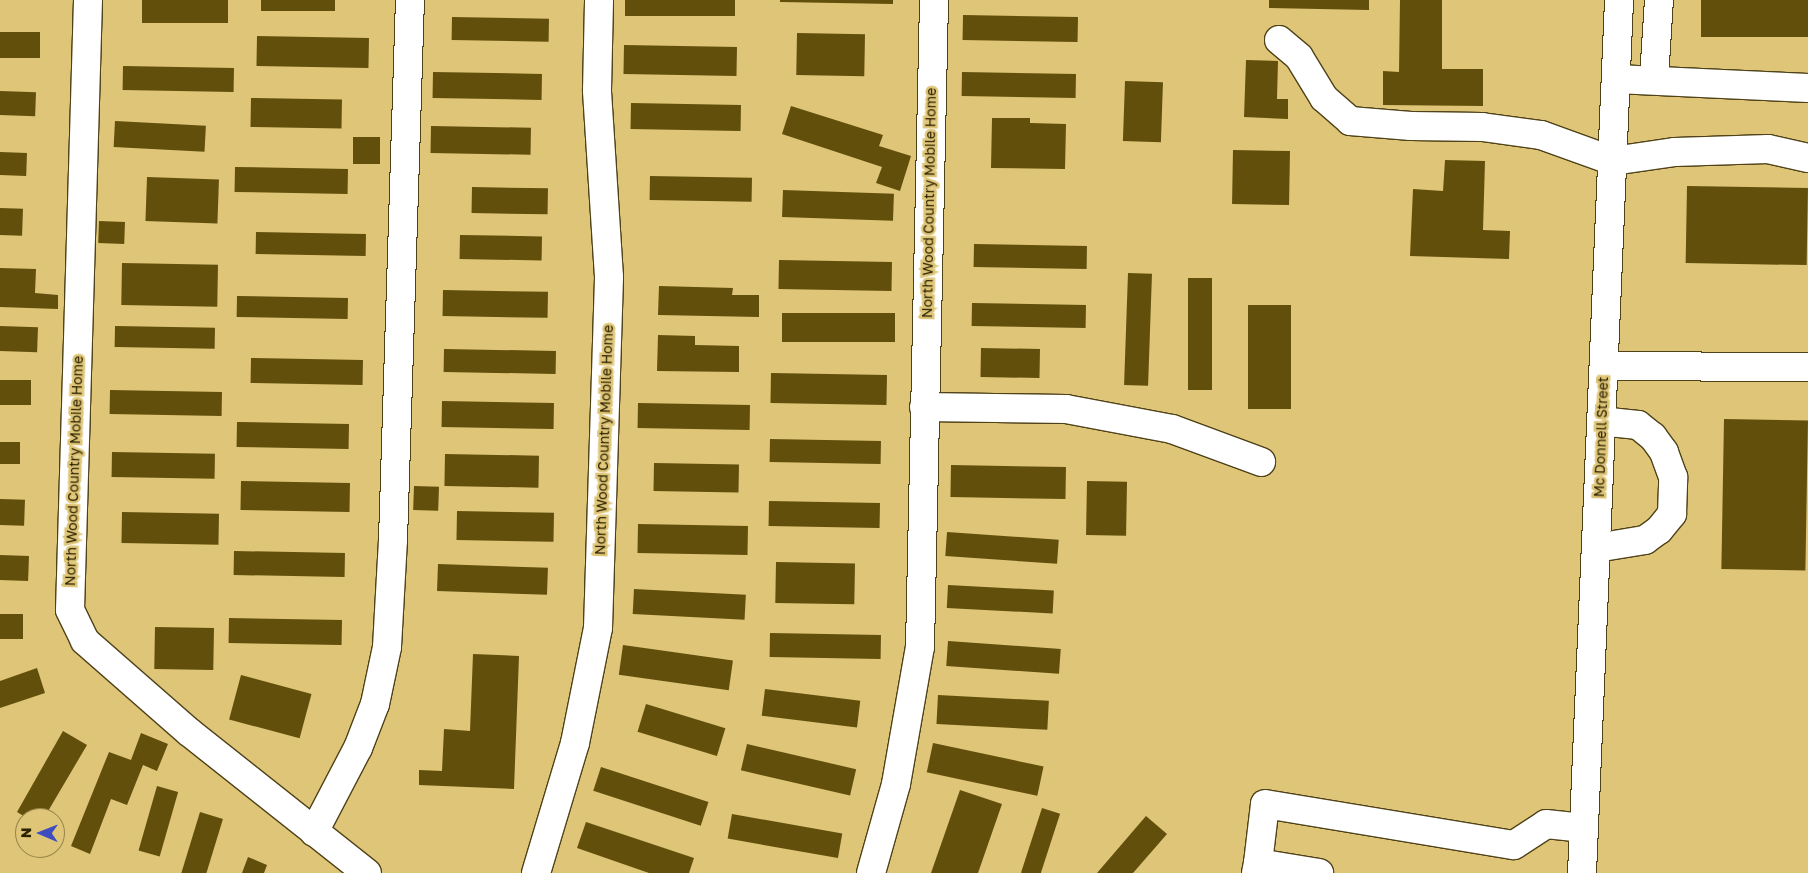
<!DOCTYPE html>
<style>
body{margin:0}
#map{position:relative;width:1808px;height:873px;overflow:hidden;background:#dec577;font-family:"Golos Text",sans-serif}
div>[style]{position:absolute}
[style*='--x']{left:calc(var(--x)*1px);top:calc(var(--y)*1px);width:calc(var(--w)*1px);rotate:calc(var(--a)*1deg)}
.building>*{inset:0;background:#624f0c;transform-origin:0 0}
.roads{filter:drop-shadow(1px 0 #4f4219) drop-shadow(-1px 0 #4f4219) drop-shadow(0 1px #4f4219) drop-shadow(0 -1px #4f4219)}
.minor>*{height:28px;margin:-14px;padding:0 14px;transform-origin:14px;border-radius:14px;background:#fff}
span{translate:-50% -50%;white-space:nowrap;text-align:center;line-height:1.15;-webkit-text-stroke:5px #dec577;paint-order:stroke}
.street-label{font-size:14px;color:#2c2201}
.north{position:absolute;left:15px;top:808px;width:50px;height:50px;box-sizing:border-box;background:#dec577;border:1px solid #978448;border-radius:50%;rotate:271deg;font-size:14px;font-weight:700;line-height:20px;text-align:center;color:#2c2201}
.north::after{content:'';display:block;margin:auto;width:18px;height:22px;background:#3d4dc0;clip-path:polygon(50% 0,100% 100%,50% 72%,0 100%)}
</style>
<div id="map">
<div class="building">
<i style="left:142px;top:0;width:86px;height:23px"></i>
<i style="left:261px;top:0;width:74px;height:11px"></i>
<i style="left:625px;top:0;width:110px;height:16px"></i>
<i style="clip-path:polygon(780px 0,893px 0,893px 4px,780px 2px)"></i>
<i style="clip-path:polygon(1269px 0,1369px 0,1369px 10px,1269px 8px)"></i>
<i style="clip-path:polygon(1400px 0,1442px 0,1442px 69px,1483px 69px,1483px 106px,1383px 105px,1383px 71px,1399px 72px)"></i>
<i style="left:1701px;top:0;width:107px;height:37px"></i>
<i style="left:963px;top:15px;width:115px;height:25px;rotate:1deg"></i>
<i style="left:452px;top:17px;width:97px;height:23px;rotate:1deg"></i>
<i style="left:0;top:32px;width:40px;height:26px"></i>
<i style="left:797px;top:33px;width:68px;height:42px;rotate:1deg"></i>
<i style="left:257px;top:36px;width:112px;height:30px;rotate:1deg"></i>
<i style="left:624px;top:45px;width:113px;height:29px;rotate:1deg"></i>
<i style="clip-path:polygon(1246px 60px,1278px 61px,1277px 99px,1288px 99px,1288px 119px,1244px 117px)"></i>
<i style="left:123px;top:66px;width:111px;height:24px;rotate:1deg"></i>
<i style="left:433px;top:72px;width:109px;height:26px;rotate:1deg"></i>
<i style="left:962px;top:72px;width:114px;height:24px;rotate:1deg"></i>
<i style="left:1125px;top:81px;width:38px;height:60px;rotate:2deg"></i>
<i style="left:0;top:91px;width:36px;height:24px;rotate:2deg"></i>
<i style="left:251px;top:98px;width:91px;height:29px;rotate:1deg"></i>
<i style="left:631px;top:103px;width:110px;height:26px;rotate:1deg"></i>
<i style="clip-path:polygon(791px 106px,883px 135px,879px 146px,911px 156px,900px 191px,876px 183px,882px 167px,782px 134px)"></i>
<i style="clip-path:polygon(992px 118px,1030px 118px,1030px 123px,1066px 124px,1065px 169px,991px 168px)"></i>
<i style="left:115px;top:121px;width:91px;height:26px;rotate:3deg"></i>
<i style="left:431px;top:126px;width:100px;height:27px;rotate:1deg"></i>
<i style="left:353px;top:137px;width:27px;height:27px"></i>
<i style="left:1233px;top:150px;width:57px;height:54px;rotate:1deg"></i>
<i style="left:0;top:152px;width:27px;height:23px;rotate:2deg"></i>
<i style="clip-path:polygon(1445px 160px,1485px 161px,1483px 230px,1510px 231px,1509px 259px,1410px 256px,1413px 189px,1443px 191px)"></i>
<i style="left:235px;top:167px;width:113px;height:25px;rotate:1deg"></i>
<i style="left:650px;top:176px;width:102px;height:24px;rotate:1deg"></i>
<i style="left:147px;top:177px;width:72px;height:44px;rotate:2deg"></i>
<i style="left:1687px;top:186px;width:121px;height:77px;rotate:1deg"></i>
<i style="left:472px;top:187px;width:76px;height:26px;rotate:1deg"></i>
<i style="left:783px;top:190px;width:111px;height:27px;rotate:2deg"></i>
<i style="left:0;top:208px;width:23px;height:27px;rotate:2deg"></i>
<i style="left:99px;top:221px;width:26px;height:22px;rotate:2deg"></i>
<i style="left:256px;top:232px;width:110px;height:22px;rotate:1deg"></i>
<i style="left:460px;top:235px;width:82px;height:24px;rotate:1deg"></i>
<i style="left:974px;top:244px;width:113px;height:23px;rotate:1deg"></i>
<i style="left:779px;top:260px;width:113px;height:29px;rotate:1deg"></i>
<i style="left:122px;top:263px;width:96px;height:42px;rotate:1deg"></i>
<i style="clip-path:polygon(0 268px,36px 269px,35px 293px,58px 295px,58px 309px,0 307px)"></i>
<i style="left:1128px;top:273px;width:24px;height:112px;rotate:2deg"></i>
<i style="left:1188px;top:278px;width:24px;height:112px"></i>
<i style="clip-path:polygon(659px 286px,733px 288px,732px 295px,759px 295px,759px 317px,658px 315px)"></i>
<i style="left:443px;top:290px;width:105px;height:26px;rotate:1deg"></i>
<i style="left:237px;top:296px;width:111px;height:21px;rotate:1deg"></i>
<i style="left:972px;top:303px;width:114px;height:23px;rotate:1deg"></i>
<i style="left:1248px;top:305px;width:43px;height:104px"></i>
<i style="left:895px;top:313px;width:29px;height:113px;rotate:90deg"></i>
<i style="left:0;top:326px;width:38px;height:25px;rotate:2deg"></i>
<i style="left:115px;top:326px;width:100px;height:21px;rotate:1deg"></i>
<i style="clip-path:polygon(658px 335px,695px 336px,695px 345px,739px 346px,739px 372px,657px 371px)"></i>
<i style="left:981px;top:348px;width:59px;height:29px;rotate:1deg"></i>
<i style="left:444px;top:349px;width:112px;height:23px;rotate:1deg"></i>
<i style="left:251px;top:358px;width:112px;height:25px;rotate:1deg"></i>
<i style="left:771px;top:373px;width:116px;height:30px;rotate:1deg"></i>
<i style="left:0;top:380px;width:31px;height:25px"></i>
<i style="left:110px;top:390px;width:112px;height:24px;rotate:1deg"></i>
<i style="left:442px;top:401px;width:112px;height:26px;rotate:1deg"></i>
<i style="left:638px;top:403px;width:112px;height:25px;rotate:1deg"></i>
<i style="left:1724px;top:419px;width:84px;height:150px;rotate:1deg"></i>
<i style="left:237px;top:422px;width:112px;height:25px;rotate:1deg"></i>
<i style="left:770px;top:439px;width:111px;height:23px;rotate:1deg"></i>
<i style="left:0;top:442px;width:20px;height:22px"></i>
<i style="left:112px;top:452px;width:103px;height:25px;rotate:1deg"></i>
<i style="left:445px;top:454px;width:94px;height:32px;rotate:1deg"></i>
<i style="left:654px;top:463px;width:85px;height:28px;rotate:1deg"></i>
<i style="left:951px;top:465px;width:115px;height:32px;rotate:1deg"></i>
<i style="left:241px;top:481px;width:109px;height:29px;rotate:1deg"></i>
<i style="left:1087px;top:481px;width:40px;height:54px;rotate:1deg"></i>
<i style="left:414px;top:486px;width:25px;height:24px;rotate:2deg"></i>
<i style="left:0;top:499px;width:25px;height:26px;rotate:2deg"></i>
<i style="left:769px;top:501px;width:111px;height:25px;rotate:1deg"></i>
<i style="left:457px;top:511px;width:97px;height:29px;rotate:1deg"></i>
<i style="left:122px;top:512px;width:97px;height:31px;rotate:1deg"></i>
<i style="left:638px;top:524px;width:110px;height:29px;rotate:1deg"></i>
<i style="left:947px;top:532px;width:112px;height:24px;rotate:4deg"></i>
<i style="left:234px;top:551px;width:111px;height:24px;rotate:1deg"></i>
<i style="left:0;top:555px;width:29px;height:25px;rotate:2deg"></i>
<i style="left:776px;top:562px;width:79px;height:41px;rotate:1deg"></i>
<i style="left:438px;top:564px;width:110px;height:27px;rotate:2deg"></i>
<i style="left:948px;top:585px;width:106px;height:23px;rotate:3deg"></i>
<i style="left:634px;top:589px;width:112px;height:25px;rotate:3deg"></i>
<i style="left:0;top:614px;width:23px;height:25px"></i>
<i style="left:229px;top:618px;width:113px;height:25px;rotate:1deg"></i>
<i style="left:155px;top:627px;width:59px;height:42px;rotate:1deg"></i>
<i style="left:770px;top:633px;width:111px;height:24px;rotate:1deg"></i>
<i style="left:948px;top:641px;width:113px;height:25px;rotate:4deg"></i>
<i style="left:623px;top:645px;width:111px;height:30px;rotate:8deg"></i>
<i style="clip-path:polygon(473px 654px,519px 656px,514px 789px,419px 785px,419px 770px,442px 771px,444px 729px,470px 731px)"></i>
<i style="clip-path:polygon(37px 668px,45px 693px,0 708px,0 681px)"></i>
<i style="left:241px;top:675px;width:73px;height:46px;rotate:15deg"></i>
<i style="left:765px;top:689px;width:96px;height:27px;rotate:7deg"></i>
<i style="left:938px;top:695px;width:111px;height:29px;rotate:3deg"></i>
<i style="left:646px;top:704px;width:83px;height:29px;rotate:17deg"></i>
<i style="clip-path:polygon(63px 731px,87px 745px,44px 818px,27px 818px,17px 812px)"></i>
<i style="clip-path:polygon(141px 733px,168px 744px,157px 771px,143px 765px,127px 805px,111px 799px,90px 854px,71px 846px,109px 752px,131px 760px)"></i>
<i style="left:933px;top:743px;width:113px;height:30px;rotate:12deg"></i>
<i style="left:747px;top:744px;width:112px;height:27px;rotate:13deg"></i>
<i style="left:601px;top:767px;width:113px;height:25px;rotate:18deg"></i>
<i style="left:157px;top:786px;width:22px;height:67px;rotate:16deg"></i>
<i style="clip-path:polygon(960px 790px,1002px 804px,978px 873px,931px 873px)"></i>
<i style="left:1042px;top:808px;width:19px;height:68px;rotate:18deg"></i>
<i style="left:200px;top:812px;width:24px;height:64px;rotate:17deg"></i>
<i style="left:732px;top:814px;width:112px;height:25px;rotate:10deg"></i>
<i style="clip-path:polygon(1146px 816px,1167px 834px,1133px 873px,1097px 873px)"></i>
<i style="clip-path:polygon(586px 822px,694px 858px,689px 873px,649px 873px,577px 848px)"></i>
<i style="clip-path:polygon(248px 857px,267px 865px,264px 873px,242px 873px)"></i>
</div>
<div class="roads">
<div class="minor">
<i style="--x:88;--y:0;--w:610;--a:91.69"></i>
<i style="--x:70;--y:610;--w:34;--a:64"></i>
<i style="--x:85;--y:641;--w:138;--a:41.2"></i>
<i style="--x:189;--y:732;--w:227;--a:38.4"></i>
<i style="--x:1279;--y:40;--w:26;--a:40"></i>
<i style="--x:1299;--y:57;--w:48;--a:58.6"></i>
<i style="--x:1324;--y:98;--w:35;--a:41"></i>
<i style="--x:1350;--y:121;--w:61;--a:4.7"></i>
<i style="--x:1411;--y:126;--w:71;--a:0.8"></i>
<i style="--x:1482;--y:127;--w:60;--a:7.7"></i>
<i style="--x:1541;--y:135;--w:77;--a:19.9"></i>
<i style="--x:1613;--y:161;--w:63;--a:-8.3"></i>
<i style="--x:1675;--y:152;--w:93;--a:-1.8"></i>
<i style="--x:1768;--y:149;--w:41;--a:12.7"></i>
<i style="--x:1616;--y:79;--w:192;--a:2.7"></i>
<i style="--x:1654;--y:79;--w:79;--a:-86.4"></i>
<i style="--x:1604;--y:366;--w:204;--a:0.3"></i>
<i style="--x:924;--y:407;--w:142;--a:0.8"></i>
<i style="--x:1066;--y:409;--w:108;--a:10.7"></i>
<i style="--x:1172;--y:429;--w:95;--a:20.3"></i>
<i style="--x:1596;--y:548;--w:50;--a:-9.3"></i>
<i style="--x:1645;--y:540;--w:17;--a:-36"></i>
<i style="--x:1659;--y:530;--w:21;--a:-51"></i>
<i style="--x:1672;--y:514;--w:37;--a:-88"></i>
<i style="--x:1673;--y:477;--w:27;--a:-110"></i>
<i style="--x:1664;--y:452;--w:19;--a:-126"></i>
<i style="--x:1653;--y:437;--w:19;--a:-141"></i>
<i style="--x:1638;--y:425;--w:36;--a:-174"></i>
<i style="--x:314;--y:832;--w:95;--a:-62.4"></i>
<i style="--x:358;--y:748;--w:47;--a:-68.9"></i>
<i style="--x:375;--y:704;--w:58;--a:-78.1"></i>
<i style="--x:387;--y:647;--w:107;--a:-86.8"></i>
<i style="--x:393;--y:540;--w:540;--a:-88.2"></i>
<i style="--x:1258;--y:863;--w:59;--a:-83.2"></i>
<i style="--x:1265;--y:804;--w:252;--a:9.4"></i>
<i style="--x:1514;--y:845;--w:38;--a:-33"></i>
<i style="--x:1546;--y:824;--w:38;--a:6"></i>
<i style="--x:536;--y:873;--w:136;--a:-73.3"></i>
<i style="--x:575;--y:743;--w:117;--a:-78.7"></i>
<i style="--x:598;--y:628;--w:351;--a:-88.2"></i>
<i style="--x:609;--y:277;--w:187;--a:-93.7"></i>
<i style="--x:597;--y:90;--w:90;--a:-88.7"></i>
<i style="--x:871;--y:873;--w:92;--a:-74.3"></i>
<i style="--x:896;--y:784;--w:139;--a:-80.1"></i>
<i style="--x:920;--y:647;--w:647;--a:-88.76"></i>
<i style="--x:1256;--y:873;--w:10;--a:-79"></i>
<i style="--x:1258;--y:863;--w:62;--a:9.3"></i>
<i style="--x:1582;--y:873;--w:874;--a:-87.57"></i>
</div>
</div>
<div class="street-label">
<span style="left:929px;top:203px;rotate:-89deg">North Wood Country Mobile Home</span>
<span style="left:1601px;top:437px;rotate:-88deg">Mc Donnell Street</span>
<span style="left:604px;top:440px;rotate:-88deg">North Wood Country Mobile Home</span>
<span style="left:74px;top:471px;rotate:-88deg">North Wood Country Mobile Home</span>
</div>
<div class="north">N</div>
</div>
